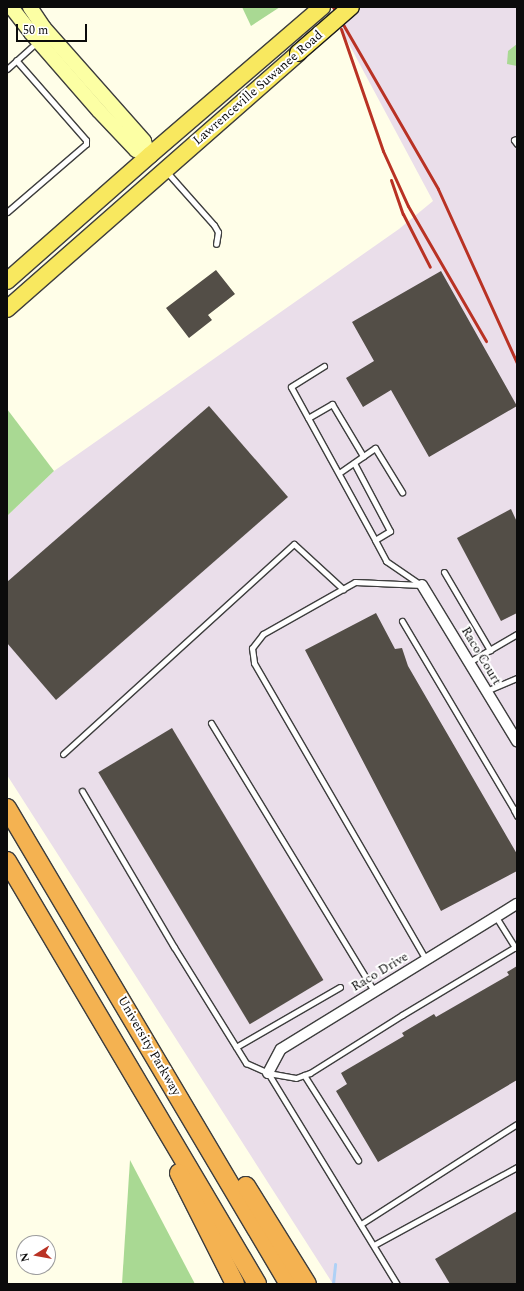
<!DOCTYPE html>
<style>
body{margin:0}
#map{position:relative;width:524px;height:1291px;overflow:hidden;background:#fffee8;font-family:Spectral,serif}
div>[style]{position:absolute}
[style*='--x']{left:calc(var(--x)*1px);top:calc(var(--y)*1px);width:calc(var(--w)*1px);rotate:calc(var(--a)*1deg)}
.industrial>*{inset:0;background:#eadeea}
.forest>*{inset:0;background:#a9d993}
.stream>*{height:3px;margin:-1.5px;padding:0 1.5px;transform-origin:1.5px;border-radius:1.5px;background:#aed1f6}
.building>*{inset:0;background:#534e47;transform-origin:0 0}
.roads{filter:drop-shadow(1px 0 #3e3e3e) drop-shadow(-1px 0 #3e3e3e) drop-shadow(0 1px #3e3e3e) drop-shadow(0 -1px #3e3e3e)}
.lane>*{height:5px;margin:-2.5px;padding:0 2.5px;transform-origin:2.5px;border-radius:2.5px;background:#fff}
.street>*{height:10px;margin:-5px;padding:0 5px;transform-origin:5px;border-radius:5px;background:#fff}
.secondary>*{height:14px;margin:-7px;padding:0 7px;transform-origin:7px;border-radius:7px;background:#fcffa4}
.primary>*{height:16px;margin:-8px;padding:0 8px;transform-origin:8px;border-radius:8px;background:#f8e85f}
.highway>*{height:18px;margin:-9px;padding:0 9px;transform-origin:9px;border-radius:9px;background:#f4b251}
.rail>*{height:3px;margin:-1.5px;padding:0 1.5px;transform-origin:1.5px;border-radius:1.5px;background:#b93224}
.bridges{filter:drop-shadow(1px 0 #1c1c1c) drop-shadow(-1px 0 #1c1c1c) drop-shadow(0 1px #1c1c1c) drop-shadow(0 -1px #1c1c1c)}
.primary-bridge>*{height:16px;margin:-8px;padding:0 8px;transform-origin:8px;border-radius:8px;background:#f8e85f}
span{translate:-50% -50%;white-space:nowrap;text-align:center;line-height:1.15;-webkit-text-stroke:4px #fff;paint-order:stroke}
.street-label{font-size:13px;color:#0b0b0b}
.frame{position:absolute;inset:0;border:8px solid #0b0b0b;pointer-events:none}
.north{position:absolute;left:16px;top:1235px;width:40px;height:40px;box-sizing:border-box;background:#fff;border:1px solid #9d9d9d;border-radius:50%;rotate:259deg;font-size:11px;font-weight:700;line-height:16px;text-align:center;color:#0b0b0b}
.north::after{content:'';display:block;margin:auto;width:14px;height:18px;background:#b93224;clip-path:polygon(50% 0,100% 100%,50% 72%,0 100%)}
.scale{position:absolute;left:16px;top:24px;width:71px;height:18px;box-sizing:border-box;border:2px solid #0b0b0b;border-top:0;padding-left:5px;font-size:12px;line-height:14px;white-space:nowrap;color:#0b0b0b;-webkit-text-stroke:3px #fff;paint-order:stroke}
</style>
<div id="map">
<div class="industrial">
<i style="clip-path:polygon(349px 7px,517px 7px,517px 1284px,333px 1284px,7px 775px,7px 516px,54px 471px,399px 229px,433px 201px,335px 18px)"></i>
</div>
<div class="forest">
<i style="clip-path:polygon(242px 7px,280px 7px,251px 26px)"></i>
<i style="clip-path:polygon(517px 44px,517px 66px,507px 64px,508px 51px)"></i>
<i style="clip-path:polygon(7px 409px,54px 471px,7px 516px)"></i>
<i style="clip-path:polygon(130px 1160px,195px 1284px,122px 1284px)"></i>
</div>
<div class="stream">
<i style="--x:333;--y:1284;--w:20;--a:-84"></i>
</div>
<div class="building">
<i style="clip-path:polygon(216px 270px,235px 294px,208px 315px,212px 320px,189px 338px,166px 308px)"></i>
<i style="clip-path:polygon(441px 271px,517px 406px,429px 457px,391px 390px,363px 407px,346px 378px,374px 361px,352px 322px)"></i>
<i style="clip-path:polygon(209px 406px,288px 497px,56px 700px,7px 643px,7px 582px)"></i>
<i style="clip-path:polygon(511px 509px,517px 522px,517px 613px,501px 621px,457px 538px)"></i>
<i style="clip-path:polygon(376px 613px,395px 649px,402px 648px,408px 666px,517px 854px,517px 871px,441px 911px,305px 650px)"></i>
<i style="left:172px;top:728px;width:294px;height:86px;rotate:59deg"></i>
<i style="clip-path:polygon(517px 966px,517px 1080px,378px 1162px,336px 1091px,347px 1084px,341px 1073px,404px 1036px,402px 1033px,434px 1014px,436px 1017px,509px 975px,507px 972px)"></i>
<i style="clip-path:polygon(517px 1211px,517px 1284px,450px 1284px,435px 1259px)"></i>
</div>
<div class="roads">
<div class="lane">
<i style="--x:7;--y:69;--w:40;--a:-42"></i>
<i style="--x:517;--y:139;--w:3;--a:162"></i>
<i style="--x:514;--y:140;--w:5;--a:53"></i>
<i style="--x:166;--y:171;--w:72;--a:48.4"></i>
<i style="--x:214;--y:225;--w:8;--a:60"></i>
<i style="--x:218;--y:232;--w:12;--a:99"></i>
<i style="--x:7;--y:212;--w:104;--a:-40.7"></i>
<i style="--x:86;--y:144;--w:4;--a:-90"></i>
<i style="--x:86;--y:140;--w:106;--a:-131.2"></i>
<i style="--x:324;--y:366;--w:39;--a:148"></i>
<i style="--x:291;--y:387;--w:175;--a:61.2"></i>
<i style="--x:308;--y:418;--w:28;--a:-30"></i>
<i style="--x:332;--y:404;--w:61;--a:59.2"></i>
<i style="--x:354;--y:463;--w:77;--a:62.1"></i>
<i style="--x:390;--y:531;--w:17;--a:149"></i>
<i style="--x:375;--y:540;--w:24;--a:62"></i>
<i style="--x:386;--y:561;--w:42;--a:34.4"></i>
<i style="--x:339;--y:473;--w:44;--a:-34.8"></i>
<i style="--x:375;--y:448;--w:52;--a:58.5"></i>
<i style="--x:444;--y:572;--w:91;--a:59.5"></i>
<i style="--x:422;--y:585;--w:67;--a:-177.4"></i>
<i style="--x:355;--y:582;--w:106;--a:150.5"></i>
<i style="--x:263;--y:634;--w:18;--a:128"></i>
<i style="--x:252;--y:648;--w:15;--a:82"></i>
<i style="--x:254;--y:663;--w:343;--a:59.9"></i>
<i style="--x:402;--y:621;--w:220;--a:59.3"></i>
<i style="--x:514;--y:810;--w:4;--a:-34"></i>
<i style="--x:469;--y:662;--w:56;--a:-30.3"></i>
<i style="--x:486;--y:691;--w:34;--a:-23"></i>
<i style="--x:211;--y:723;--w:314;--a:58.7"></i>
<i style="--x:63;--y:754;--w:312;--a:-42.3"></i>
<i style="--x:294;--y:544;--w:67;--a:42.6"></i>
<i style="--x:82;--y:791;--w:181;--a:59.5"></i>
<i style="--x:174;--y:947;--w:137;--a:58.2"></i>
<i style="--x:246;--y:1063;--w:24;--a:24"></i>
<i style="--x:268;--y:1073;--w:28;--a:10"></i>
<i style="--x:296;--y:1078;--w:15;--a:-20"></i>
<i style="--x:310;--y:1073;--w:109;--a:-32.2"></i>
<i style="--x:402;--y:1015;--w:134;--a:-31"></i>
<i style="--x:514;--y:810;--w:7;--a:63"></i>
<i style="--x:496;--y:917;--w:36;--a:58"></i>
<i style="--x:236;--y:1047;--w:120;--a:-30"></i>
<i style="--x:268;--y:1073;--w:247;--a:58.6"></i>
<i style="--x:304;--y:1075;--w:101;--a:57.6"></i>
<i style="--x:361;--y:1224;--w:185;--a:-32.7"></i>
<i style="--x:374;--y:1245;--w:163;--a:-28.6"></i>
</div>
<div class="street">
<i style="--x:422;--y:585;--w:183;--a:58.7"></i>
<i style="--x:268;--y:1073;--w:27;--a:-62"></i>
<i style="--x:281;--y:1049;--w:277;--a:-31.6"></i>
</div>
<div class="secondary">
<i style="--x:11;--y:7;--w:33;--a:52"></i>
<i style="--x:31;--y:33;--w:103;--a:48.9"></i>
<i style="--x:99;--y:111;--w:54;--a:46.5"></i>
<i style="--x:136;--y:150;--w:11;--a:5"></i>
<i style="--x:147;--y:151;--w:10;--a:-107"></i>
<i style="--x:144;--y:141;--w:151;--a:-131.5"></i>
<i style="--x:44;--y:28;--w:25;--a:-124"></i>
</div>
<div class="primary">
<i style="--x:7;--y:281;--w:191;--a:-41.4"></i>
<i style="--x:150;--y:155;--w:227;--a:-40.7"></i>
<i style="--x:7;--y:309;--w:388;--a:-41.3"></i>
</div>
<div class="highway">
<i style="--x:7;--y:808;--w:553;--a:59.36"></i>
<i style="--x:7;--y:861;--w:491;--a:59.4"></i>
<i style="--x:179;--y:1173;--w:124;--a:63.2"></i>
<i style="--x:246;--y:1186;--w:115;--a:58.1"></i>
</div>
</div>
<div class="rail">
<i style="--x:333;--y:7;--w:210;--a:60"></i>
<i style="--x:438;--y:189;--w:191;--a:65.6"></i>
<i style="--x:341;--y:29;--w:129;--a:71"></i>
<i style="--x:383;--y:151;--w:60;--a:65.6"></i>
<i style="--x:408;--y:206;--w:156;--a:60"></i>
<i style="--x:391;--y:180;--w:36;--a:71"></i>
<i style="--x:403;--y:214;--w:59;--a:63"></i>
</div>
<div class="bridges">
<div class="primary-bridge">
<i style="--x:298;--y:53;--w:70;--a:-41"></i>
</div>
</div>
<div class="street-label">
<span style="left:258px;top:88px;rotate:-41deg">Lawrenceville Suwanee Road</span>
<span style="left:481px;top:656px;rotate:59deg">Raco Court</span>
<span style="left:380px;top:972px;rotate:-31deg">Raco Drive</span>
<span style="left:149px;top:1046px;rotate:60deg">University Parkway</span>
</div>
<div class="frame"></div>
<div class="north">N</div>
<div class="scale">50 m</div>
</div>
